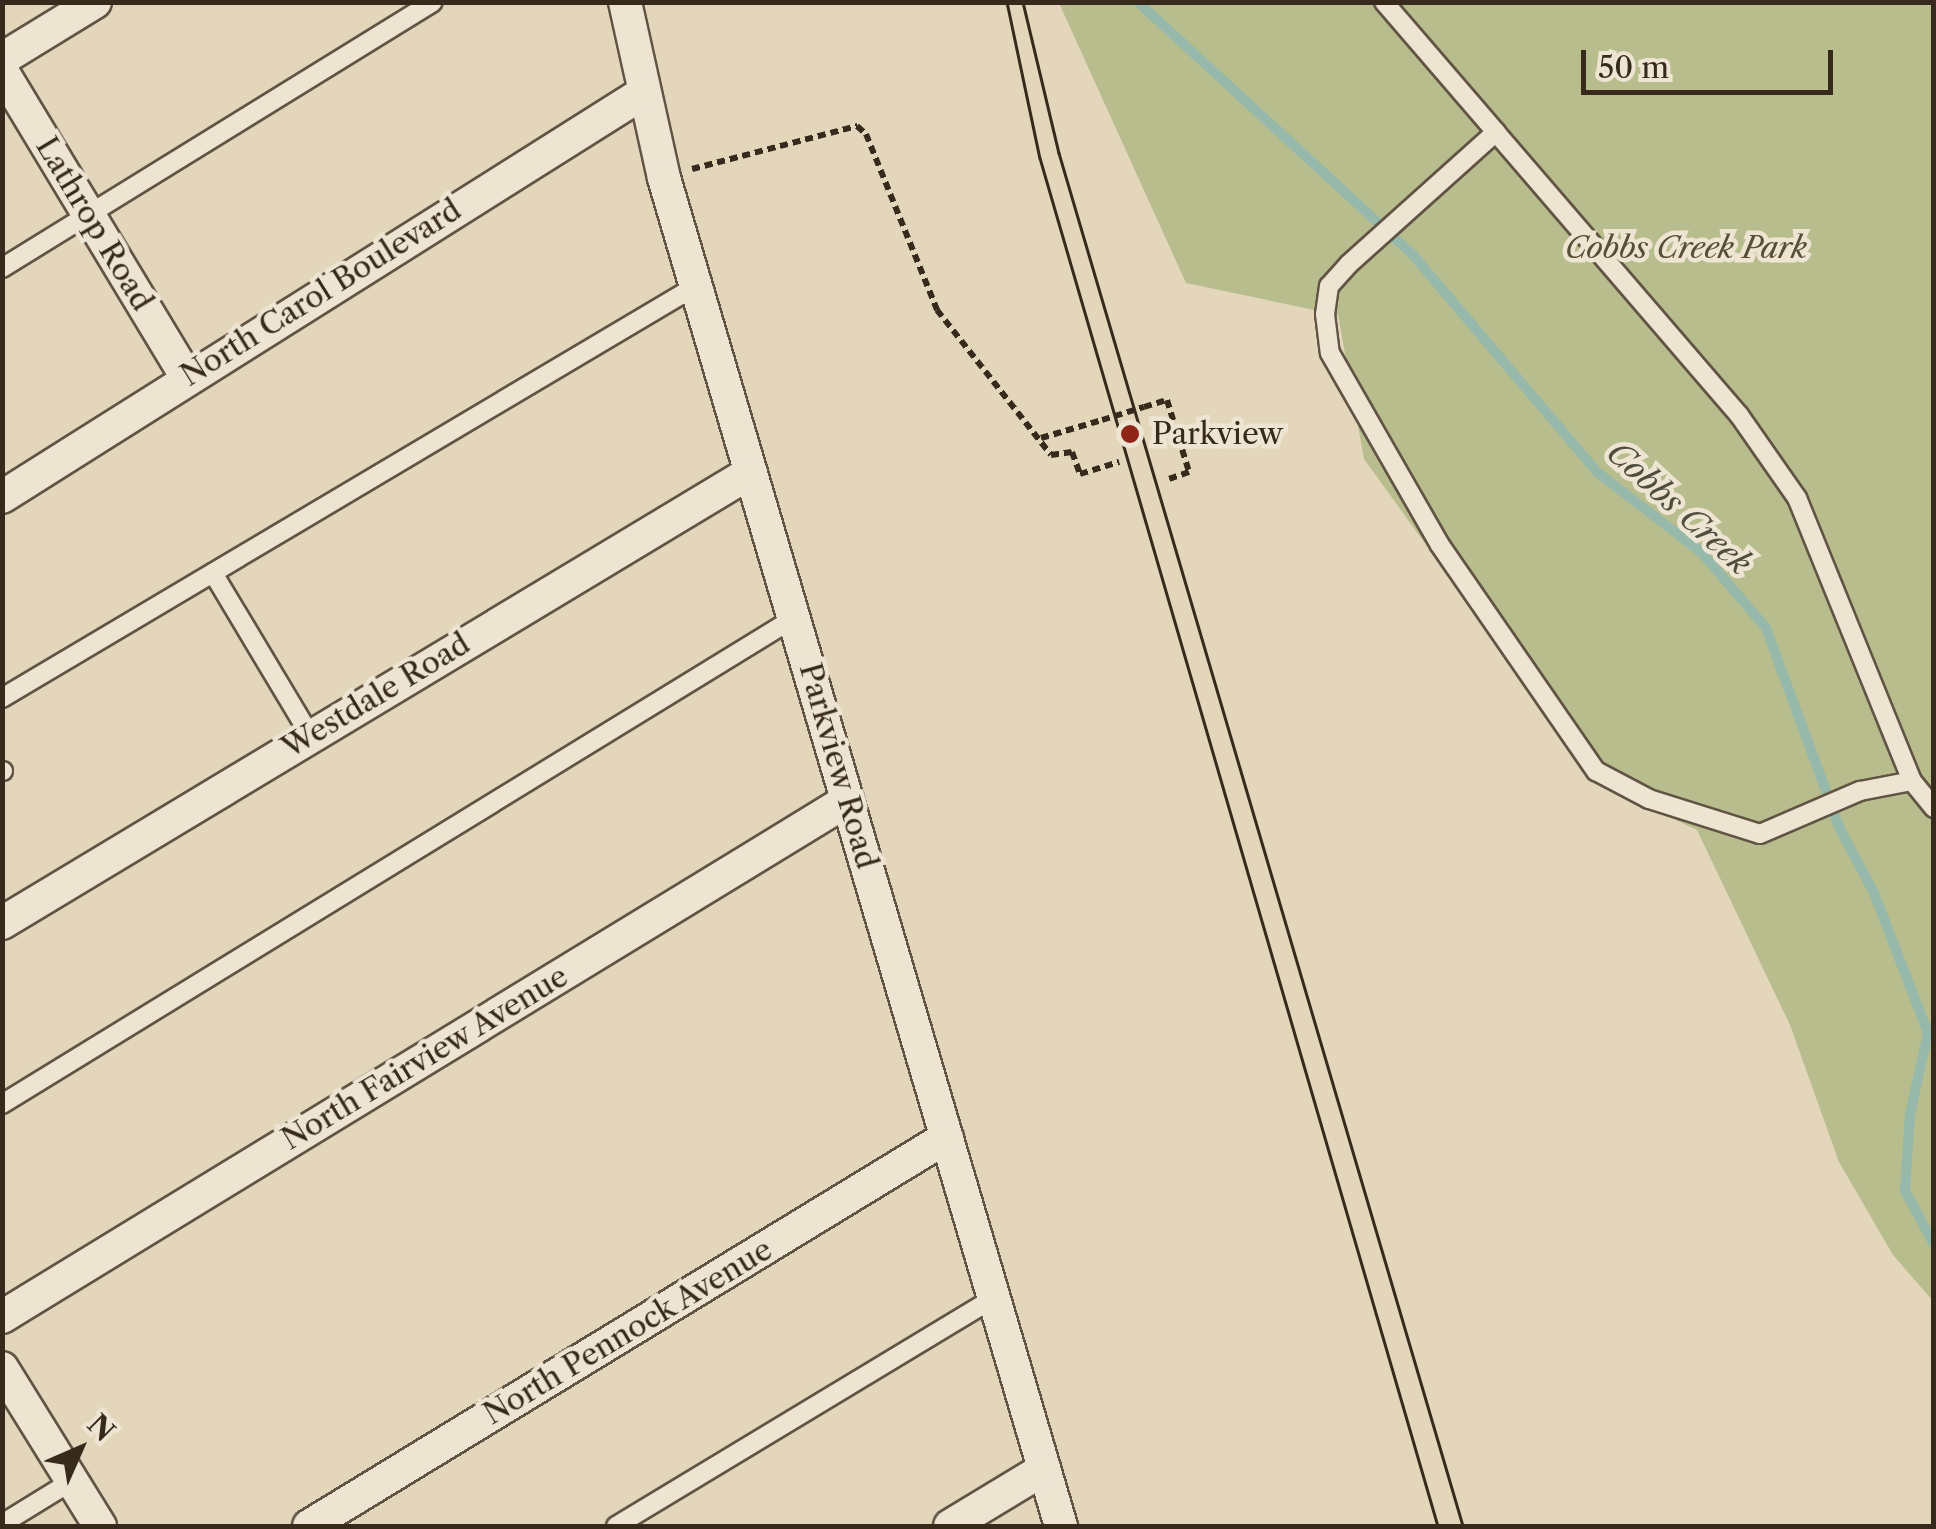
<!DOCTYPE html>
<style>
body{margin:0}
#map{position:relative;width:1936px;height:1529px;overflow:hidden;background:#e3d6ba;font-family:"Libre Caslon Text",serif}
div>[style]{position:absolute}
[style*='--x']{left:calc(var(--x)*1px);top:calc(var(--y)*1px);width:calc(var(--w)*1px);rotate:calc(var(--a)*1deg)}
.green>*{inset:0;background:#b8bd8d}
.stream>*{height:10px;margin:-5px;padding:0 5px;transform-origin:5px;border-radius:5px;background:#96b9ac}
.path>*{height:6px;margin-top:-3px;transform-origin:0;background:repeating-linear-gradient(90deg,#37291c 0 8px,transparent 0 13px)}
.roads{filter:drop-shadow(2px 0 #625444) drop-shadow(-2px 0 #625444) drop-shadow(0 2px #625444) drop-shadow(0 -2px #625444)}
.service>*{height:18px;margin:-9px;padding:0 9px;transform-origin:9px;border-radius:9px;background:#ede4d2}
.minor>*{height:32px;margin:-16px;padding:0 16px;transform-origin:16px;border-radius:16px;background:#ede4d2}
.tram>*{height:2.5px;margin:-1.25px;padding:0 1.25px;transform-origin:1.25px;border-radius:1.25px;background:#37291c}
.path-bridge>*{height:6px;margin-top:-3px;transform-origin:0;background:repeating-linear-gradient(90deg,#37291c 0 8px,transparent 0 13px)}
.dots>*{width:28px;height:28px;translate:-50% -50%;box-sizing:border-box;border:5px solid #ede4d2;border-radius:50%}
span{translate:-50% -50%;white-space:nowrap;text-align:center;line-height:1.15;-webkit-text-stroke:9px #ede4d2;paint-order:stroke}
.street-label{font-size:30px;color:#37291c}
.park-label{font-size:30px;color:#574e38;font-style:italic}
.poi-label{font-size:30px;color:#37291c}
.left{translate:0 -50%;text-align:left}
.water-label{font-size:32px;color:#4f4d40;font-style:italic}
.frame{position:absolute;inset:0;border:5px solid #37291c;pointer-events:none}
.north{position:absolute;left:30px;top:1399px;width:100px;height:100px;-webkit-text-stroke:8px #ede4d2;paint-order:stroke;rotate:45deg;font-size:28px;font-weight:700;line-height:40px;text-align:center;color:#37291c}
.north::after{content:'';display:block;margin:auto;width:35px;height:45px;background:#37291c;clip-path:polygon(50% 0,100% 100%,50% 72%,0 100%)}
.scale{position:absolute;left:1581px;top:50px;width:252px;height:45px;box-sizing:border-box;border:5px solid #37291c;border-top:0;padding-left:12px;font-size:30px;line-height:35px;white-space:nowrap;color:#37291c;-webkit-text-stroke:8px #ede4d2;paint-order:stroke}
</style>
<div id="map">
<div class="green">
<i style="clip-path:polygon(1059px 3px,1933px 3px,1933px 1301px,1893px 1255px,1839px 1162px,1790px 1025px,1697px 830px,1599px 784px,1364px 459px,1338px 315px,1186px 283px)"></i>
</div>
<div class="stream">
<i style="--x:1138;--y:2;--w:374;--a:42.6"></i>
<i style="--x:1413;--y:255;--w:285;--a:49.7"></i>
<i style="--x:1597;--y:472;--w:133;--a:37.6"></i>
<i style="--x:1702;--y:553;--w:99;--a:49.5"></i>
<i style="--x:1766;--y:628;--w:214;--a:69.8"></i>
<i style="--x:1840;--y:829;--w:72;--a:62"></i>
<i style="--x:1874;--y:893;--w:150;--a:68.9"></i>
<i style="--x:1928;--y:1033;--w:83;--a:102.5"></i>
<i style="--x:1910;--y:1114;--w:77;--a:93.7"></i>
<i style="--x:1905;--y:1191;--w:60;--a:61.3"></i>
</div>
<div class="path">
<i style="--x:692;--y:169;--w:171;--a:-14.6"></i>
<i style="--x:857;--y:126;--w:12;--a:42"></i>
<i style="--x:866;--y:134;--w:190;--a:68"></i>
<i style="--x:937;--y:310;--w:184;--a:51.8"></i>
<i style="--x:1051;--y:455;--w:21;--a:-8"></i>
<i style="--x:1072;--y:452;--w:23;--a:70"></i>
<i style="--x:1080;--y:474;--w:41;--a:-17.1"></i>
<i style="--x:1144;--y:407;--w:24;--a:-17"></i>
<i style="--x:1167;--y:400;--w:75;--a:73"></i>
<i style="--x:1189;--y:472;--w:21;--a:161"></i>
<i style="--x:1041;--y:438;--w:64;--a:-16.4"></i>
</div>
<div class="roads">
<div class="service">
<i style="--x:1384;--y:2;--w:172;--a:49.3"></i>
<i style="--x:2;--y:268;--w:506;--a:-31.68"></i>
<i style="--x:213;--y:573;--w:189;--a:59.1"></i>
<i style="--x:2;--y:698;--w:807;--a:-30.7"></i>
<i style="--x:2;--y:771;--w:1;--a:0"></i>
<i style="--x:1912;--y:781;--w:305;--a:-112.1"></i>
<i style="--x:1797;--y:498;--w:101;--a:-124.9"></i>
<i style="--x:1739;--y:415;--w:373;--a:-130.7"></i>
<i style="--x:1496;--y:132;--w:198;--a:138.1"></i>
<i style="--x:1349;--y:264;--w:30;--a:132"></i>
<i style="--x:1329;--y:286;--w:28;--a:98"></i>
<i style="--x:1325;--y:314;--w:39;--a:83"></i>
<i style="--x:1330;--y:353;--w:221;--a:60.2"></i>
<i style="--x:1440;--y:545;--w:275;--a:55.4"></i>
<i style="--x:1596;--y:771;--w:60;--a:27.8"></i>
<i style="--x:1649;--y:799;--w:116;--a:17.5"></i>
<i style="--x:1760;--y:834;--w:109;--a:-23.3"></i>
<i style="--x:1860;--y:791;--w:53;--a:-10.9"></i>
<i style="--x:1912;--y:781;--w:35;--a:51"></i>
<i style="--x:2;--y:1104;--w:929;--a:-31.53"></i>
<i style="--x:2;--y:1524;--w:82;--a:-31.6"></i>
<i style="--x:616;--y:1526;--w:441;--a:-31.1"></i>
</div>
<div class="minor">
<i style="--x:625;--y:2;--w:180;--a:77.5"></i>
<i style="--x:664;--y:178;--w:1405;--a:73.59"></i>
<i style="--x:2;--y:59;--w:109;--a:-31.5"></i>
<i style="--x:2;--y:71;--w:356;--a:58.9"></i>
<i style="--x:2;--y:497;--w:758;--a:-32.22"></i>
<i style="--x:2;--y:923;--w:874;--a:-31.05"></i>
<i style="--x:2;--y:1317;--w:991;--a:-31.43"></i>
<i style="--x:2;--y:1368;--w:186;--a:58.2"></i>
<i style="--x:309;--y:1526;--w:747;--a:-31.37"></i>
<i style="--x:950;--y:1526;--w:110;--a:-31.2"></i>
</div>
</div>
<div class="tram">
<i style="--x:1007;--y:2;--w:159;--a:78.1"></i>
<i style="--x:1040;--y:158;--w:1425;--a:73.78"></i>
<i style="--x:1023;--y:2;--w:155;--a:76.6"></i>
<i style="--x:1059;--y:153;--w:1431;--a:73.6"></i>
</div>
<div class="path-bridge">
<i style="--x:1102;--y:420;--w:44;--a:-17.2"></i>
</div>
<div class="dots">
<i style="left:1130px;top:434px;background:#8f2418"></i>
</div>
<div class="street-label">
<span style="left:94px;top:224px;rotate:59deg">Lathrop Road</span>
<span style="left:321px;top:293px;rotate:-32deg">North Carol Boulevard</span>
<span style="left:376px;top:696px;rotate:-31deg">Westdale Road</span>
<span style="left:838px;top:766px;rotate:74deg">Parkview Road</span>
<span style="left:425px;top:1058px;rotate:-31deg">North Fairview Avenue</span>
<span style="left:628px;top:1332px;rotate:-31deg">North Pennock Avenue</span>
</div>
<div class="park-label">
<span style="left:1686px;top:248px">Cobbs Creek Park</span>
</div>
<div class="poi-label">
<span class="left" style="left:1152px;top:434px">Parkview</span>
</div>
<div class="water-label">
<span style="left:1679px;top:508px;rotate:42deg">Cobbs Creek</span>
</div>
<div class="frame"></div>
<div class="north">N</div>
<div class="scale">50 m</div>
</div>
